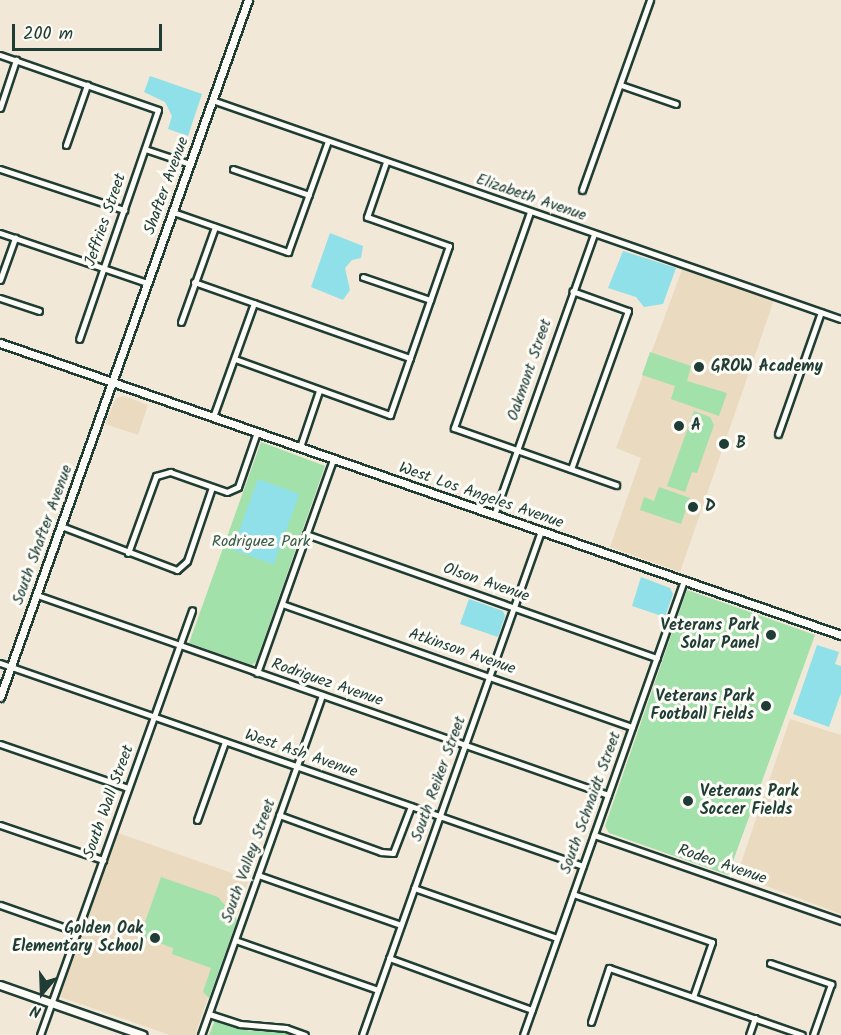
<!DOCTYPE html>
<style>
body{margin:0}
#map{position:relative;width:841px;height:1035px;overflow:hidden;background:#f2e8d7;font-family:Kalam,sans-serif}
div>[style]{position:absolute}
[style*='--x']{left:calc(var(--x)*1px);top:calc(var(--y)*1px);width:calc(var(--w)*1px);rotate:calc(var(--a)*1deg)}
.built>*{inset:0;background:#eadac0}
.green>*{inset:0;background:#a2e1aa}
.water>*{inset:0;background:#8fe0e8;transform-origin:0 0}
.roads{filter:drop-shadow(2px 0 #1f3d34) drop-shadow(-2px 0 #1f3d34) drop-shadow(0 2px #1f3d34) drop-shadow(0 -2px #1f3d34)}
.street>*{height:5px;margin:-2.5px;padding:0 2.5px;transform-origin:2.5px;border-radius:2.5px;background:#fdfcf7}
.secondary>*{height:7px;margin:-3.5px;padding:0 3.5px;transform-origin:3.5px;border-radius:3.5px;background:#fdfcf7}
.dots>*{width:16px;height:16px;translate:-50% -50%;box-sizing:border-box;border:3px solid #fdfcf7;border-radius:50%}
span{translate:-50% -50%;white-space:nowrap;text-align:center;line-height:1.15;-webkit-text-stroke:6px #fdfcf7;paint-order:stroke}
.street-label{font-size:16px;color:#1f3d34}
.poi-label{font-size:16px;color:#1f3d34;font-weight:700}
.left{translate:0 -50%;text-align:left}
.right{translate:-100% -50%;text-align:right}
.park-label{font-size:16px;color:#395e4c}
.north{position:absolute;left:12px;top:963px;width:60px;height:60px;-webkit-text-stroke:4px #fdfcf7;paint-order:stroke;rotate:199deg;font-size:16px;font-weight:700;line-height:24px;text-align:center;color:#1f3d34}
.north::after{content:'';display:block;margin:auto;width:21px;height:27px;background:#1f3d34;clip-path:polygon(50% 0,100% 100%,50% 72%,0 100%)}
.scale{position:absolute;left:12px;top:24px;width:150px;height:27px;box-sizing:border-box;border:3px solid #1f3d34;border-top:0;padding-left:8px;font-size:18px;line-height:21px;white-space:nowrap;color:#1f3d34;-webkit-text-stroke:4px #fdfcf7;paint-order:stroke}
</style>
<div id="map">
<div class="built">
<i style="clip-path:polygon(683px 267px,774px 300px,680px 572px,610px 547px,641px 458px,616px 448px)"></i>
<i style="clip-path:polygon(124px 396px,148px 405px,138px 435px,105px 424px,116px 398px)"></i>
<i style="clip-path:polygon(790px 719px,841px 735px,841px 914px,737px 875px)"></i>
<i style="clip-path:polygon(118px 833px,249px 879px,195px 1035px,170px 1035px,60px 997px)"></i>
</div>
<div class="green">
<i style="clip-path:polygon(650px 352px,691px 366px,687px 381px,727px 393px,719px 416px,671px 399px,675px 386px,642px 375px)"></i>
<i style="clip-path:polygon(694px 411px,710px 417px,714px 425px,697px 473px,692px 472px,685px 492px,667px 486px)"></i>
<i style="clip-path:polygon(261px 442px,325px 466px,256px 662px,252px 665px,189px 643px)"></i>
<i style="clip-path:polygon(659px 487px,690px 498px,681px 524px,640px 510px,644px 497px,654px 501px)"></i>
<i style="clip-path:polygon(687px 590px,815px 635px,728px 875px,609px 833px,605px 826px)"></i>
<i style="clip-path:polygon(161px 877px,218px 897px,237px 920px,209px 998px,203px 992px,211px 968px,172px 954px,173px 948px,140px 936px)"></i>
<i style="clip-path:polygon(215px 1020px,250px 1031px,273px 1030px,293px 1035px,209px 1035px)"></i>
</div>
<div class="water">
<i style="clip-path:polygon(150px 76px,202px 94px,188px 136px,168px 129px,172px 116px,165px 102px,144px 92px)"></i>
<i style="clip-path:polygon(330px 233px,363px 246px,361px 258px,352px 260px,345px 268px,350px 290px,343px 300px,311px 287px)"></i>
<i style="clip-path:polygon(623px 251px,676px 268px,663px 304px,644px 307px,636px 297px,608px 288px)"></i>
<i style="left:258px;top:479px;width:44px;height:75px;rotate:20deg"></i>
<i style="clip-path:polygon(641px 577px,670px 588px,673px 594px,665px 617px,632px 606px)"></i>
<i style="clip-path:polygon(469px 599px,503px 611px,505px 616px,498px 637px,460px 624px)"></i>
<i style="clip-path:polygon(817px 645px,839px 652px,835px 664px,841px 666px,841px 693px,829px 727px,793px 714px)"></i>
</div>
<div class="roads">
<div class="street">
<i style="--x:0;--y:55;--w:167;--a:19.2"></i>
<i style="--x:158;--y:110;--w:242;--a:109"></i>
<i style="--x:621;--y:85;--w:58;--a:19.1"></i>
<i style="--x:212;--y:100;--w:666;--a:19.2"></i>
<i style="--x:0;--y:108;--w:51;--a:-71.6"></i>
<i style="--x:66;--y:145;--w:64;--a:-70.7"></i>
<i style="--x:145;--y:149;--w:47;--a:18.4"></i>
<i style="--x:0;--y:169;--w:131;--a:18.3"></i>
<i style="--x:233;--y:169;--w:80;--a:18.9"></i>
<i style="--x:582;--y:190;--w:202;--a:-70.3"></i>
<i style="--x:173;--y:212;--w:122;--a:19.2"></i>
<i style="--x:288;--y:252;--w:118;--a:-70.2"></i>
<i style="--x:530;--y:212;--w:229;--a:109.4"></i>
<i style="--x:454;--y:428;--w:172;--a:19.4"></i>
<i style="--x:0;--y:233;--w:155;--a:18.8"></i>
<i style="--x:363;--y:277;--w:71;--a:18.9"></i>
<i style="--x:0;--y:280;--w:45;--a:-70.3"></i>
<i style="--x:194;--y:282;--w:229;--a:19.4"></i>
<i style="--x:0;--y:298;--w:41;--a:18.4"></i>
<i style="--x:181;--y:322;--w:101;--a:-70.3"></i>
<i style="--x:235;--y:359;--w:165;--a:19.9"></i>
<i style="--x:390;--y:415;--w:179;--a:-70.8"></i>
<i style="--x:449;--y:246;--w:87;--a:-160.5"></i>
<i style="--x:367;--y:217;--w:58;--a:-70.9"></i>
<i style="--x:213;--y:417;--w:121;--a:-70.2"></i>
<i style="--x:778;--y:434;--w:129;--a:-70.6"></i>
<i style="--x:300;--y:447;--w:59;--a:-71.3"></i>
<i style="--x:571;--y:469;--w:168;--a:-70.2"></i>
<i style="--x:628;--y:311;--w:59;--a:-160.3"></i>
<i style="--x:494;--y:515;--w:298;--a:-70.4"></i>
<i style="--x:61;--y:526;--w:124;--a:20.8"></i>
<i style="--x:177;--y:570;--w:13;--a:-42"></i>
<i style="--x:187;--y:561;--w:78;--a:-71.3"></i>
<i style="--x:306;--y:534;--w:372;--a:19.5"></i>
<i style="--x:128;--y:553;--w:82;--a:-70"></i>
<i style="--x:156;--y:476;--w:15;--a:-16"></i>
<i style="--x:170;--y:472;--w:60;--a:19.3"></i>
<i style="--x:227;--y:492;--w:12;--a:-24"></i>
<i style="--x:238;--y:487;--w:58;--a:-70.9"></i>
<i style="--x:37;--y:595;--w:605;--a:19.3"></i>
<i style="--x:282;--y:604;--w:371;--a:19.4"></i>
<i style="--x:0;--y:663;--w:617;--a:19.2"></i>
<i style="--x:257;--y:673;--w:227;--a:-70.4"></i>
<i style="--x:0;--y:744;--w:135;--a:19"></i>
<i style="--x:279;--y:815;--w:109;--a:19.9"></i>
<i style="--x:381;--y:852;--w:12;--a:5"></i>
<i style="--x:393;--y:853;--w:50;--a:-69"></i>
<i style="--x:197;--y:820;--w:83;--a:-70.3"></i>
<i style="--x:0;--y:825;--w:109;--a:18.8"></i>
<i style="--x:594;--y:835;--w:262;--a:19.2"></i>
<i style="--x:258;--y:875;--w:151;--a:19.3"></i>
<i style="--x:414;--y:888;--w:151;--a:19.3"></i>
<i style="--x:573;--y:894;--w:147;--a:19.1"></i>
<i style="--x:712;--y:942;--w:58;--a:109.1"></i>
<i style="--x:0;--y:905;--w:82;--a:19.3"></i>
<i style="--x:235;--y:940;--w:151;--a:19.3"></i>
<i style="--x:389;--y:958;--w:152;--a:20"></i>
<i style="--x:770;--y:963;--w:65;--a:19"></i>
<i style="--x:831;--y:984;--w:54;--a:109.4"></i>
<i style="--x:209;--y:1014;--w:33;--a:18"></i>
<i style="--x:240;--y:1024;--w:46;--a:5"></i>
<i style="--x:286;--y:1028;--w:20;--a:20"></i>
<i style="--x:591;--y:1022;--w:57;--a:-71.6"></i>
<i style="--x:609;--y:968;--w:204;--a:19.1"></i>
<i style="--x:40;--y:1035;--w:451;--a:-70.3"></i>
<i style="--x:201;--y:1035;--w:361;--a:-70.4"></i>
<i style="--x:362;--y:1035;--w:535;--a:-70.45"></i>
<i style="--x:523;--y:1035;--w:482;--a:-70.5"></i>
<i style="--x:749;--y:1035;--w:18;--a:-71"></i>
</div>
<div class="secondary">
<i style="--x:0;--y:343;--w:890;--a:19.15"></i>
<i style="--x:0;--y:697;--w:740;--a:-70.41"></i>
<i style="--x:0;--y:985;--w:151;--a:19.3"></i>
</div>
</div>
<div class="dots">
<i style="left:699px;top:367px;background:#1f3d34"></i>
<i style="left:679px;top:426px;background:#1f3d34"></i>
<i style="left:724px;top:444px;background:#1f3d34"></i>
<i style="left:693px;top:507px;background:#1f3d34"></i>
<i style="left:771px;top:635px;background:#1f3d34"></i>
<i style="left:766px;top:706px;background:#1f3d34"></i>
<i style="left:688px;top:801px;background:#1f3d34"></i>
<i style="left:155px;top:938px;background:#1f3d34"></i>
</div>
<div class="street-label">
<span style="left:167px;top:186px;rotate:-70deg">Shafter Avenue</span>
<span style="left:531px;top:198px;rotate:19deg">Elizabeth Avenue</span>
<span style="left:106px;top:220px;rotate:-71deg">Jeffries Street</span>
<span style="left:530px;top:370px;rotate:-71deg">Oakmont Street</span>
<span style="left:481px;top:496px;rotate:19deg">West Los Angeles Avenue</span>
<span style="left:43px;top:535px;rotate:-70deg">South Shafter Avenue</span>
<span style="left:486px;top:583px;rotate:19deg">Olson Avenue</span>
<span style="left:462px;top:652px;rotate:19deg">Atkinson Avenue</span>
<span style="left:327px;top:683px;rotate:19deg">Rodriguez Avenue</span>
<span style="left:301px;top:754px;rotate:19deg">West Ash Avenue</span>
<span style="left:439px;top:779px;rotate:-70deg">South Reiker Street</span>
<span style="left:109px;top:802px;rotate:-70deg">South Wall Street</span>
<span style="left:591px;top:803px;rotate:-70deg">South Schnaidt Street</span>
<span style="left:249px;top:861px;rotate:-70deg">South Valley Street</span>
<span style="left:722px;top:865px;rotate:19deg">Rodeo Avenue</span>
</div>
<div class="poi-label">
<span class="left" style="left:711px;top:367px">GROW Academy</span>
<span class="left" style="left:691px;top:426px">A</span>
<span class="left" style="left:736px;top:444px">B</span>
<span class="left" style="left:705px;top:507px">D</span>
<span class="right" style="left:759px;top:635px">Veterans Park<br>Solar Panel</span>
<span class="right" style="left:754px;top:706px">Veterans Park<br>Football Fields</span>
<span class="left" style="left:700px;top:801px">Veterans Park<br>Soccer Fields</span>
<span class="right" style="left:143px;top:938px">Golden Oak<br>Elementary School</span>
</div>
<div class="park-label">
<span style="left:261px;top:542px">Rodriguez Park</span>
</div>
<div class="north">N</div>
<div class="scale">200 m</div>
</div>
